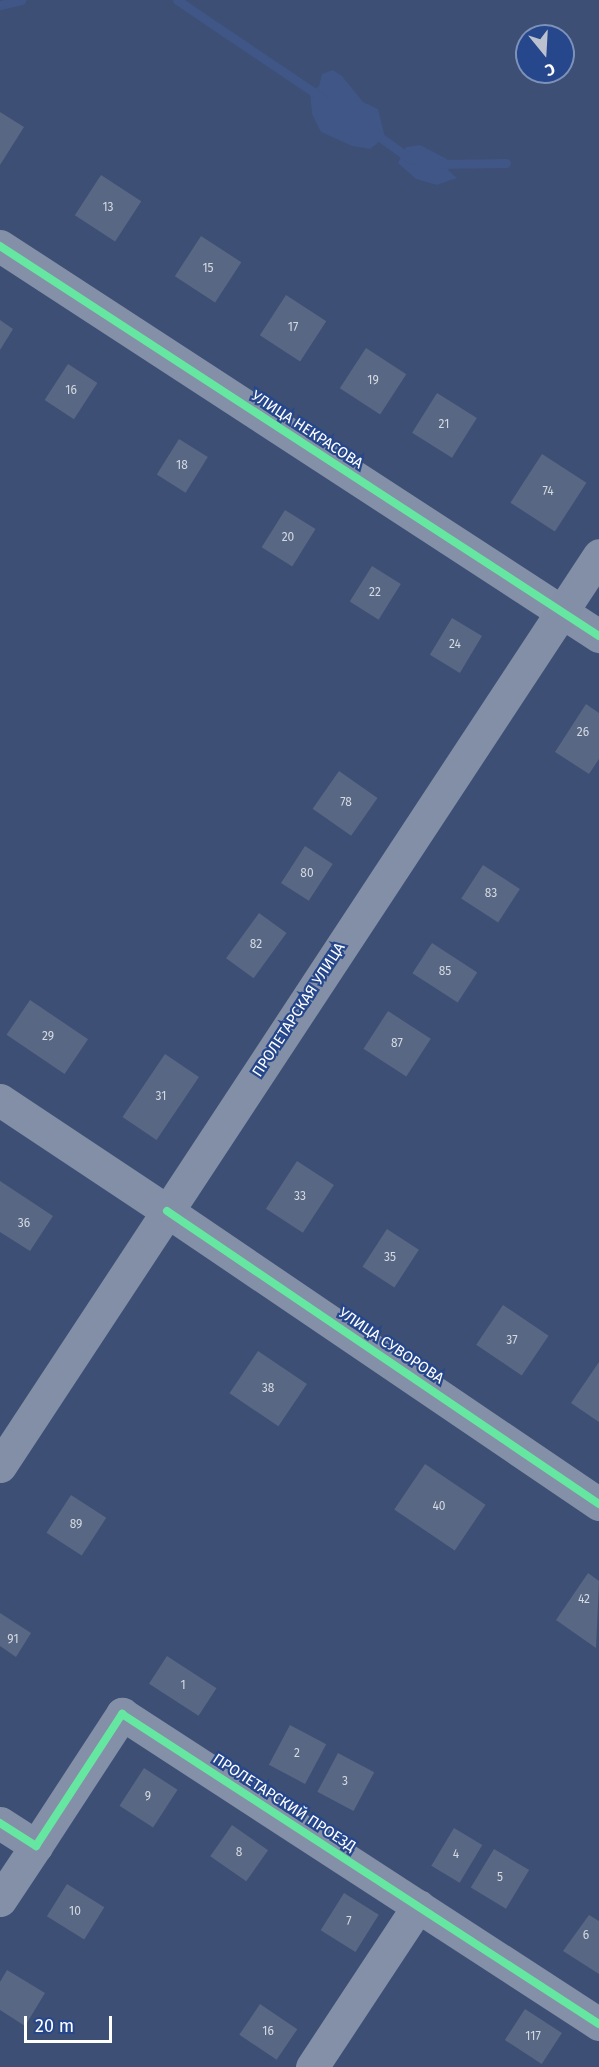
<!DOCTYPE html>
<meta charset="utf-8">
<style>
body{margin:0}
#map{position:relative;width:599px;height:2067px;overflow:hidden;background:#3d4f74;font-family:"Fira Sans",sans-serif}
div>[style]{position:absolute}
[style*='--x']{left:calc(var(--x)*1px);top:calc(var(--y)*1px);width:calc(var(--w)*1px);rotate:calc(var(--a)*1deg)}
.water>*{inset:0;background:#3f5686}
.stream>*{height:9px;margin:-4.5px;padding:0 4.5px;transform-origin:4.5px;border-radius:4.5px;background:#3f5686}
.building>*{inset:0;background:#586784;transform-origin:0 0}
.minor>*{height:33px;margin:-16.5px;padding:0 16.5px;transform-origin:16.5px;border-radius:16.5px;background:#8490a8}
.major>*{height:33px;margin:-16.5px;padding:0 16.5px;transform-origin:16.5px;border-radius:16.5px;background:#838fa7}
.cycleway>*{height:8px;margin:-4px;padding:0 4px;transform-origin:4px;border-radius:4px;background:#66e7a1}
span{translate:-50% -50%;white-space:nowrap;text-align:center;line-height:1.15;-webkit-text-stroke:4.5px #26478b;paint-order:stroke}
.number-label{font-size:12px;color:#d5d9e0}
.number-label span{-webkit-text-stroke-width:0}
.street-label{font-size:15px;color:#fff}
.north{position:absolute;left:515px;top:24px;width:60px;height:60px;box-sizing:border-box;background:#26478b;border:2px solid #7d91b9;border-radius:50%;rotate:162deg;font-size:16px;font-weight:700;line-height:24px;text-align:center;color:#fff}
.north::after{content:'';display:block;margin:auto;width:21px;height:27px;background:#bbc1ce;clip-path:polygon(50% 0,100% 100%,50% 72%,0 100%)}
.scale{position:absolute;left:24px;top:2016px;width:88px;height:27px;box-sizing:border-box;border:3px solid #fff;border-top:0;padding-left:8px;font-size:18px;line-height:21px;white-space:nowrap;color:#fff;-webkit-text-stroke:4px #26478b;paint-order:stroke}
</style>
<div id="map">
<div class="water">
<i style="clip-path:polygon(333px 70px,342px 76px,363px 102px,378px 109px,385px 137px,370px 149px,352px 146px,321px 132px,312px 114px,310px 92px,319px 86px,322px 74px)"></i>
<i style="clip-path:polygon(420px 145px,447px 159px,448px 170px,457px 178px,437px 185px,416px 179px,398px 163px,406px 147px)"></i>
</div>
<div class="stream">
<i style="--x:177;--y:0;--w:174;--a:34"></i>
<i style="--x:0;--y:5;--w:22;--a:-13"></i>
<i style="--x:374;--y:133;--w:47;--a:35.4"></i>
<i style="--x:437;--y:164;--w:69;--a:-0.8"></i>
</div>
<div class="building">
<i style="clip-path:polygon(0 112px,24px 127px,0 165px)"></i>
<i style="left:101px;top:175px;width:48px;height:48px;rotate:33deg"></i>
<i style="left:201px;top:236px;width:48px;height:48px;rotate:33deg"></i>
<i style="left:286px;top:295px;width:48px;height:48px;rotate:33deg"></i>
<i style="clip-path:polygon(0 320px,13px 329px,0 350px)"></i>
<i style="left:366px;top:348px;width:48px;height:48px;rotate:33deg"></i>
<i style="left:68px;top:364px;width:35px;height:43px;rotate:33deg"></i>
<i style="left:437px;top:393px;width:47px;height:47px;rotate:32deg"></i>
<i style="left:179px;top:439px;width:34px;height:42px;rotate:32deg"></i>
<i style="left:542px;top:454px;width:53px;height:58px;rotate:33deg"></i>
<i style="left:285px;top:510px;width:36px;height:44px;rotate:32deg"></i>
<i style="left:372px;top:566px;width:34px;height:42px;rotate:32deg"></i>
<i style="left:452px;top:618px;width:35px;height:43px;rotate:31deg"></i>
<i style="clip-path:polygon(586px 704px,599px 713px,599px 759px,589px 774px,555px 752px)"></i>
<i style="left:339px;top:771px;width:47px;height:46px;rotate:35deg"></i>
<i style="left:305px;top:846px;width:33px;height:44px;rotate:33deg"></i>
<i style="left:483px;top:865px;width:44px;height:40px;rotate:33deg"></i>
<i style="left:259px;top:913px;width:34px;height:56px;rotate:36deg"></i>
<i style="left:432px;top:943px;width:54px;height:36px;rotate:33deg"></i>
<i style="left:30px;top:1000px;width:70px;height:42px;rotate:34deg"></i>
<i style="left:388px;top:1011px;width:51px;height:45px;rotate:33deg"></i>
<i style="left:165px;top:1054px;width:41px;height:76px;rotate:34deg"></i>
<i style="left:297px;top:1161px;width:44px;height:57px;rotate:33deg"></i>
<i style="clip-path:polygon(0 1181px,53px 1216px,30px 1251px,0 1232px)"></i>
<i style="left:387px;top:1229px;width:38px;height:45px;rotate:33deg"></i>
<i style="left:503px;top:1305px;width:55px;height:48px;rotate:34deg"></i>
<i style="left:258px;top:1351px;width:59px;height:51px;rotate:34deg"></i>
<i style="clip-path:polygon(599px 1362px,599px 1422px,571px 1403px)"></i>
<i style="left:425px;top:1464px;width:73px;height:55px;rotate:34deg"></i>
<i style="left:71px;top:1495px;width:42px;height:45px;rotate:33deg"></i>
<i style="clip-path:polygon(588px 1573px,599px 1581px,596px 1648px,556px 1620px)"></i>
<i style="clip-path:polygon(0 1613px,31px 1633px,16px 1657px,0 1646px)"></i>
<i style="left:167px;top:1656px;width:59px;height:33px;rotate:33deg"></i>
<i style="left:290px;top:1725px;width:41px;height:45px;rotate:28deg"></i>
<i style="left:338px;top:1753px;width:41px;height:44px;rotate:28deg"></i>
<i style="left:144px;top:1768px;width:40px;height:45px;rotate:33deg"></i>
<i style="left:232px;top:1825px;width:44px;height:38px;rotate:35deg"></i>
<i style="left:454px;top:1828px;width:33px;height:44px;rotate:31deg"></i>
<i style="left:494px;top:1849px;width:41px;height:45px;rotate:31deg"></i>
<i style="left:67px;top:1884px;width:44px;height:38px;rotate:32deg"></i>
<i style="left:344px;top:1893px;width:41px;height:44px;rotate:32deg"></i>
<i style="clip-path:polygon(589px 1915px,599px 1921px,599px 1974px,563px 1951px)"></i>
<i style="clip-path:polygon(7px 1970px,45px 1993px,25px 2026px,0 2010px,0 1982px)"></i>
<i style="left:260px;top:2004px;width:45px;height:37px;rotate:34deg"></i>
<i style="left:525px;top:2009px;width:44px;height:37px;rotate:33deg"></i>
</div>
<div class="minor">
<i style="--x:0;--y:246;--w:715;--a:33.07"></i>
<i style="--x:167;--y:1211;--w:522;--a:34.15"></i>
<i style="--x:0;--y:1823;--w:43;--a:32.6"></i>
<i style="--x:36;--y:1846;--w:158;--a:-56.9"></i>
<i style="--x:122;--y:1714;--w:569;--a:33.02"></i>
<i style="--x:0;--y:1900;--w:65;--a:-56.3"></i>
<i style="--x:312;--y:2067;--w:193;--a:-56.6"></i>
</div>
<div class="major">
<i style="--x:0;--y:1100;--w:201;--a:33.6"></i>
<i style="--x:0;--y:1466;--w:1090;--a:-56.67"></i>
</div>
<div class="cycleway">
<i style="--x:0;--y:246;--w:715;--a:33.07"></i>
<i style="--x:167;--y:1211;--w:522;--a:34.15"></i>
<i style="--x:0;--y:1823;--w:43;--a:32.6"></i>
<i style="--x:36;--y:1846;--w:158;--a:-56.9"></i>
<i style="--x:122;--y:1714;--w:569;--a:33.02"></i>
</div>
<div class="number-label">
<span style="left:108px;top:208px">13</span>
<span style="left:208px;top:269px">15</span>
<span style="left:293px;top:328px">17</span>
<span style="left:373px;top:381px">19</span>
<span style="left:71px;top:391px">16</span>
<span style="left:444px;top:425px">21</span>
<span style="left:182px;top:466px">18</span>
<span style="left:548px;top:492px">74</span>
<span style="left:288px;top:538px">20</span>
<span style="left:375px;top:593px">22</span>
<span style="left:455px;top:645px">24</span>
<span style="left:583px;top:733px">26</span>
<span style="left:346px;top:803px">78</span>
<span style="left:307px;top:874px">80</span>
<span style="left:491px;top:894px">83</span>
<span style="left:256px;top:945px">82</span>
<span style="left:445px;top:972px">85</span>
<span style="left:48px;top:1037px">29</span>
<span style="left:397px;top:1044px">87</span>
<span style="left:161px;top:1097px">31</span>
<span style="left:300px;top:1197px">33</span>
<span style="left:24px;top:1224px">36</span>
<span style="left:390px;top:1258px">35</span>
<span style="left:512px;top:1341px">37</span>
<span style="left:268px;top:1389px">38</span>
<span style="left:439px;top:1507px">40</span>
<span style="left:76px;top:1525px">89</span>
<span style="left:584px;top:1600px">42</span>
<span style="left:13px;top:1640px">91</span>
<span style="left:183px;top:1686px">1</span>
<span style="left:297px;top:1754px">2</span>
<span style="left:345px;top:1782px">3</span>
<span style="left:148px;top:1797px">9</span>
<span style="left:239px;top:1853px">8</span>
<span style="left:456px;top:1855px">4</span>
<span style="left:500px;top:1878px">5</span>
<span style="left:75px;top:1912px">10</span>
<span style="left:349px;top:1922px">7</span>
<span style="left:586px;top:1936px">6</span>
<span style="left:268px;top:2032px">16</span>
<span style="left:533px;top:2037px">117</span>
</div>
<div class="street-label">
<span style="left:307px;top:430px;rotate:33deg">УЛИЦА НЕКРАСОВА</span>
<span style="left:299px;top:1010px;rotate:-57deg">ПРОЛЕТАРСКАЯ УЛИЦА</span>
<span style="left:391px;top:1346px;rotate:34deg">УЛИЦА СУВОРОВА</span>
<span style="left:284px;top:1803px;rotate:33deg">ПРОЛЕТАРСКИЙ ПРОЕЗД</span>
</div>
<div class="north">С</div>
<div class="scale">20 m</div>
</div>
